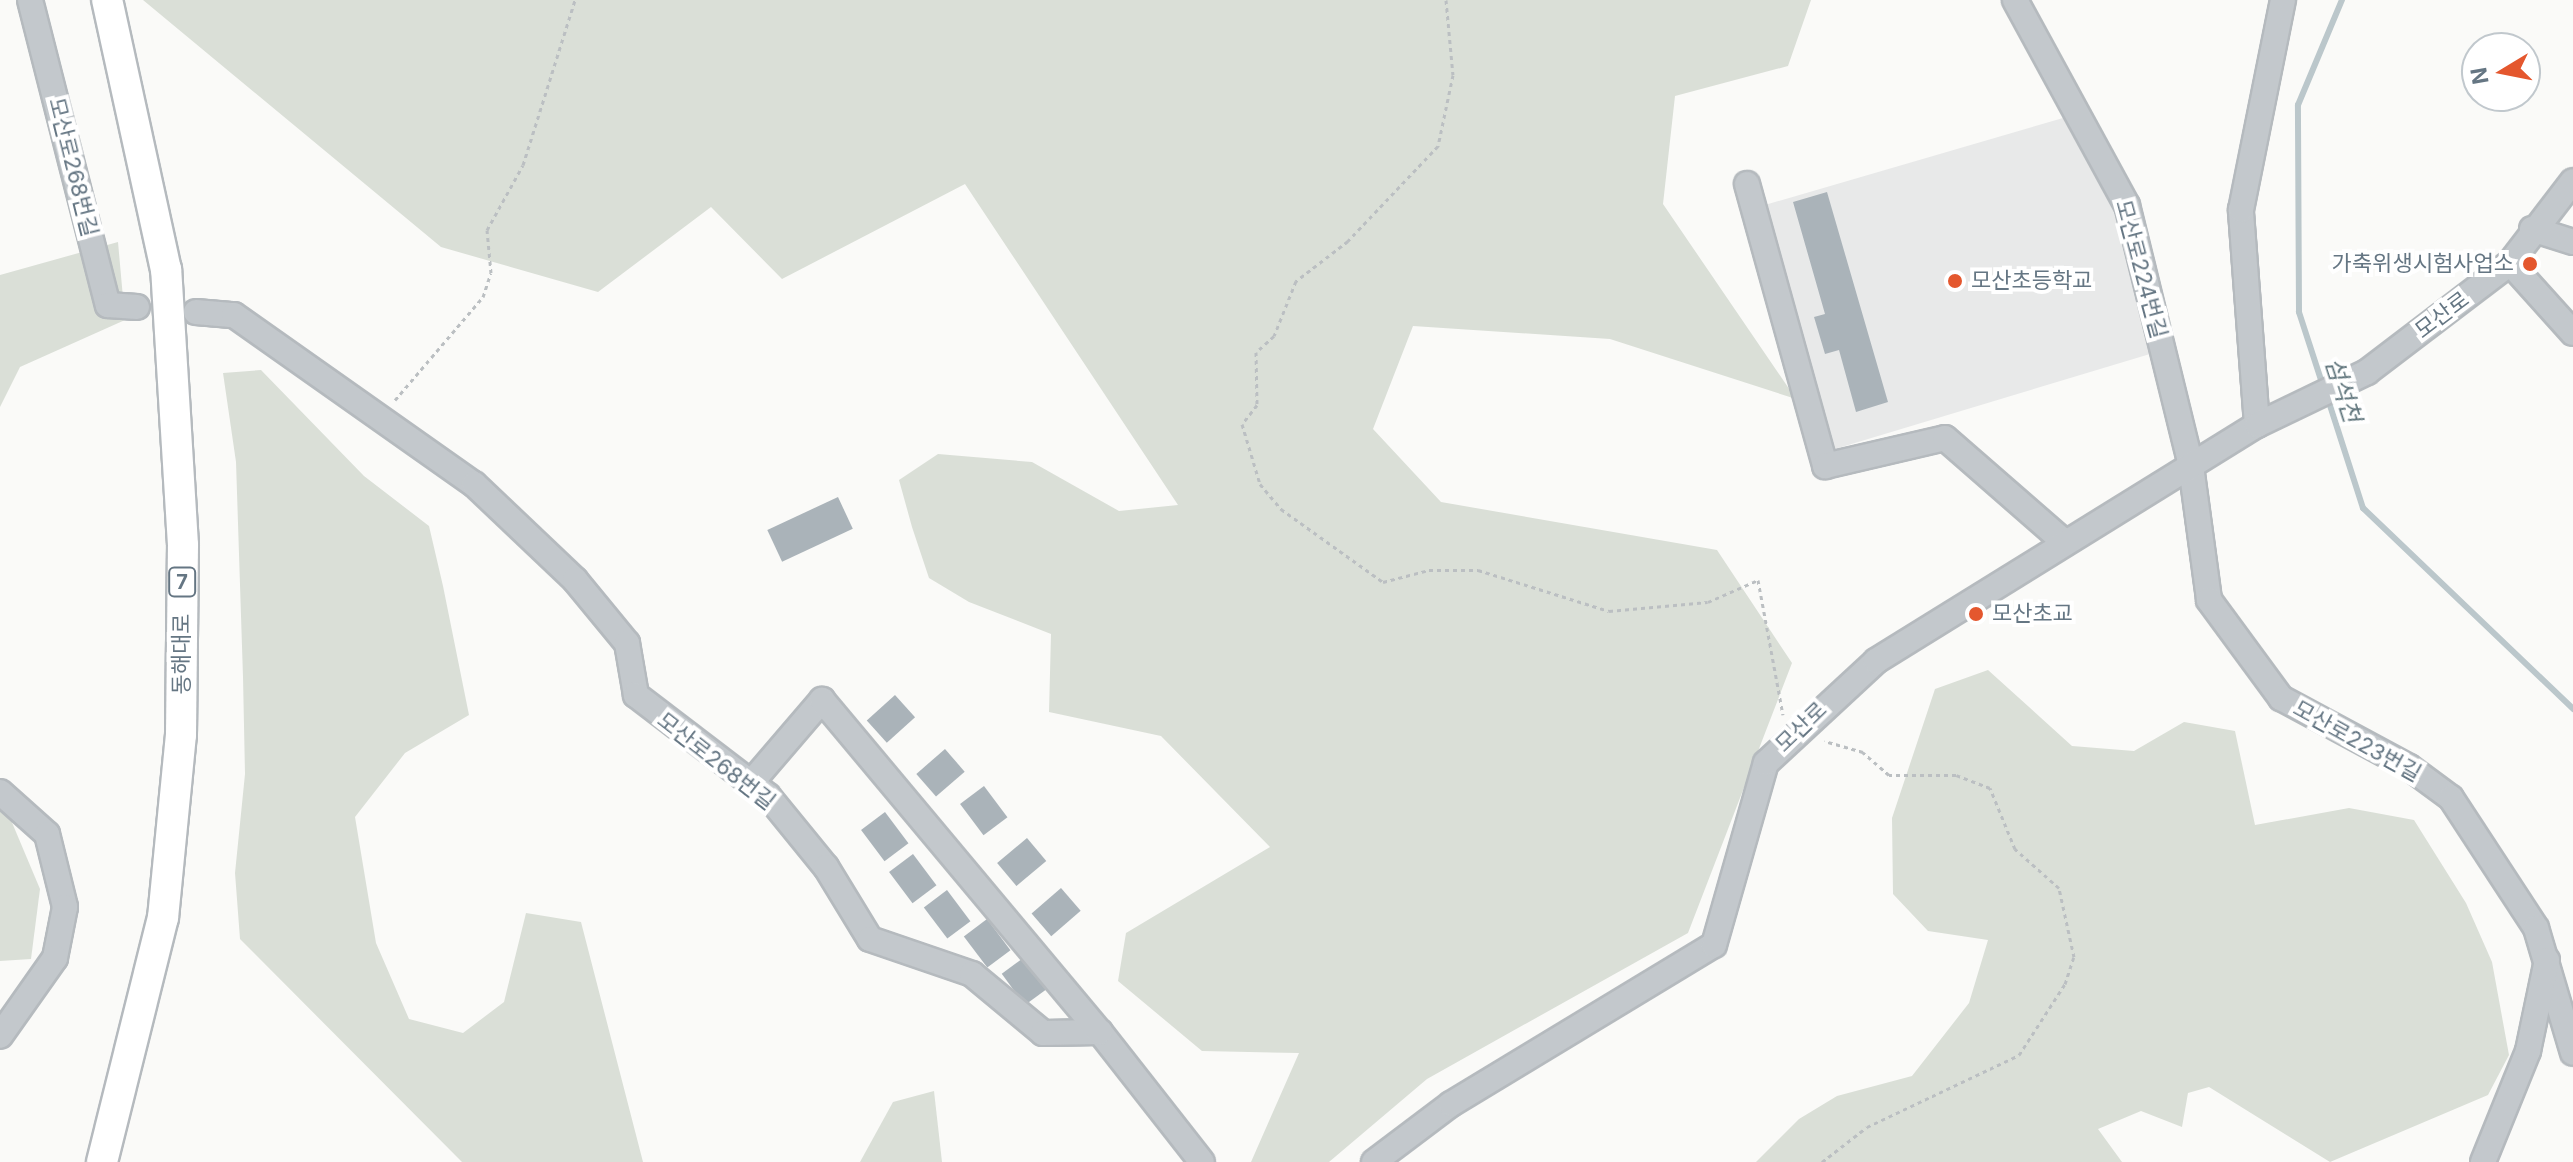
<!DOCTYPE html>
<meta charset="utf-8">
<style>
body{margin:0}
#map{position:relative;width:2573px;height:1162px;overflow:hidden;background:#fafaf8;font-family:Inter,"Noto Sans KR",sans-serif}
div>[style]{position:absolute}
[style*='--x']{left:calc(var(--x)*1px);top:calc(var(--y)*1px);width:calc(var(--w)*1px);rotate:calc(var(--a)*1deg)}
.built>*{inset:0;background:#e8e9e9}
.green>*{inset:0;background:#dadfd7}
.stream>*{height:6px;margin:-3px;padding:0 3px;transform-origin:3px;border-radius:3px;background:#bbc7cb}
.building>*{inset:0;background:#aab3b9;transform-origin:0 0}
.path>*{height:3px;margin-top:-1.5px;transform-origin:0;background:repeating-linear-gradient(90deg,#bbbfc2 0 4px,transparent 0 8px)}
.roads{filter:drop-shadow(2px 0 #b5babe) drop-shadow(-2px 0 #b5babe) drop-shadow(0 2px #b5babe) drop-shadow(0 -2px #b5babe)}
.minor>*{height:24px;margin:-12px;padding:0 12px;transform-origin:12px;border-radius:12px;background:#c3c8cc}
.major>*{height:30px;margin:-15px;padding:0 15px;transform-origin:15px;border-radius:15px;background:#fff}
.dots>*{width:22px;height:22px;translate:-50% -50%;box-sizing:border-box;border:4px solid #fff;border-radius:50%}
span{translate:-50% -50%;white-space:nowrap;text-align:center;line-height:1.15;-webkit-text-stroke:8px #fff;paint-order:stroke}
.shield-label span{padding:2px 6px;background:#fff;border:2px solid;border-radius:6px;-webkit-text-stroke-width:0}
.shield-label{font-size:20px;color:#657683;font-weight:700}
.street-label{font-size:22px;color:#657683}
.poi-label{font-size:22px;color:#657683}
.right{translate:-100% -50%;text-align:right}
.left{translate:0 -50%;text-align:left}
.water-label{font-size:24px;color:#60757c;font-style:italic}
.north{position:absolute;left:2461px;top:32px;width:80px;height:80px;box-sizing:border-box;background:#fff;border:2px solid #c1c8cd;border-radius:50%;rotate:260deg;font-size:22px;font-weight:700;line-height:32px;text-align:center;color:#657683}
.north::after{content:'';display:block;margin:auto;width:28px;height:36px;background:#e4572e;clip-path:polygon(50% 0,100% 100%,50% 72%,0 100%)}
</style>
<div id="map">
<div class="built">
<i style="clip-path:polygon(2063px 118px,2114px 207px,2150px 354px,1825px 452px,1758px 207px)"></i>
</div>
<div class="green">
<i style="clip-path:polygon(143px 0,1811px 0,1788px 66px,1675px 96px,1663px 204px,1796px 399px,1610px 339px,1413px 326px,1373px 429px,1441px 502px,1717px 550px,1792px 663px,1688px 933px,1427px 1079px,1329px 1162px,1251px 1162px,1299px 1053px,1202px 1051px,1118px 981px,1126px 933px,1270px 847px,1161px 736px,1049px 712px,1051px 634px,969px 602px,929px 578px,912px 527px,899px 480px,938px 454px,1032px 462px,1119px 511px,1178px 505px,965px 184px,782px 279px,711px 207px,598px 292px,441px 247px)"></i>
<i style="clip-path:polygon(118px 242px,125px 320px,20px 367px,0 407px,0 275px)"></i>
<i style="clip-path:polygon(261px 370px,364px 476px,429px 526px,443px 586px,469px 715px,405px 753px,355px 817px,376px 943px,409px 1019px,463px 1033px,504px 1002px,526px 913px,581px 922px,643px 1162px,462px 1162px,240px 939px,235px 873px,245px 774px,243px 677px,236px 462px,223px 373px)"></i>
<i style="clip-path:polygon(1988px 670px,2072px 746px,2134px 751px,2184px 722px,2235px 731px,2255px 825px,2349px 808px,2414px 820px,2466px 903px,2492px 962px,2509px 1055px,2488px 1095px,2330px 1162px,2209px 1087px,2188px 1093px,2182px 1127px,2141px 1111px,2098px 1129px,2122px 1162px,1756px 1162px,1799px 1119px,1837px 1096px,1912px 1076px,1969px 1003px,1988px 940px,1928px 931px,1893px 894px,1892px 818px,1935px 689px)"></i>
<i style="clip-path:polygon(0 794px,40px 889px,31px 959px,0 961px)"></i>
<i style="clip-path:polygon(934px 1091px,942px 1162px,860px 1162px,893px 1102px)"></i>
</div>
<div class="stream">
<i style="--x:2323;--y:386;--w:78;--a:-108"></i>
<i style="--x:2299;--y:312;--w:207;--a:-90.3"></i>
<i style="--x:2298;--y:105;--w:114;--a:-67.3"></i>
<i style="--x:2327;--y:396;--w:118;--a:72.2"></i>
<i style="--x:2363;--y:508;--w:291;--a:43.7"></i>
</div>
<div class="building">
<i style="clip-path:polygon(1827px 192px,1888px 402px,1856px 412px,1839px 350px,1825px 354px,1814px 317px,1825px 314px,1793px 202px)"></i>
<i style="left:838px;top:497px;width:35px;height:78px;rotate:65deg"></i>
<i style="left:895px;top:695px;width:30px;height:38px;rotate:48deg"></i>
<i style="left:945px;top:749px;width:30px;height:38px;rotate:49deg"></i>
<i style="left:984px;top:786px;width:39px;height:30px;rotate:53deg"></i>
<i style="left:885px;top:812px;width:39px;height:30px;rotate:53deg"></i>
<i style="left:1027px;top:838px;width:30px;height:39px;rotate:50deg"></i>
<i style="left:913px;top:854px;width:39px;height:30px;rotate:53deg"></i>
<i style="left:1061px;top:888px;width:30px;height:39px;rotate:49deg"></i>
<i style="left:947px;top:890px;width:39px;height:29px;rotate:53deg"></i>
<i style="left:987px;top:919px;width:39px;height:29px;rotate:53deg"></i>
<i style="left:1026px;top:956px;width:39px;height:30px;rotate:54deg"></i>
</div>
<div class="path">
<i style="--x:1446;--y:0;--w:75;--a:84.7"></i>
<i style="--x:1453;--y:75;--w:73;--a:101.9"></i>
<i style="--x:1438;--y:146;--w:131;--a:133.5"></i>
<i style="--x:1348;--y:241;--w:66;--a:142.4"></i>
<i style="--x:1296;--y:281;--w:59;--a:111.8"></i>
<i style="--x:1274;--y:336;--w:24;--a:138"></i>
<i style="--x:1256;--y:352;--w:53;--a:88.9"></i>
<i style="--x:1257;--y:405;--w:24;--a:128"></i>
<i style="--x:1242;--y:424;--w:63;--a:73.3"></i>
<i style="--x:1260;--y:484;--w:33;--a:50"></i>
<i style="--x:1281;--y:509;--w:125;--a:35.6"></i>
<i style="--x:1383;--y:582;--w:48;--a:-14.6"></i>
<i style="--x:1429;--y:570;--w:49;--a:0"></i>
<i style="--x:1478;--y:570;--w:137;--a:17.4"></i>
<i style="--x:1609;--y:611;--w:99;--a:-5.2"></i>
<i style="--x:1708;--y:602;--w:55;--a:-23.7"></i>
<i style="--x:1758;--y:580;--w:137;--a:79.5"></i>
<i style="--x:395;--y:400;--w:135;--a:-49.5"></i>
<i style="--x:483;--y:297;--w:25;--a:-72"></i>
<i style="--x:491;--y:273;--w:43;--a:-95.3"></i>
<i style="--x:487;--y:230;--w:74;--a:-61"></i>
<i style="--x:523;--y:165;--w:173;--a:-72.5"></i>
<i style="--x:1822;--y:1162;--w:57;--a:-37.9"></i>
<i style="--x:1867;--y:1127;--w:168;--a:-25.3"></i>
<i style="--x:2019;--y:1055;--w:85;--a:-57.1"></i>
<i style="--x:2065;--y:984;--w:28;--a:-72"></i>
<i style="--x:2074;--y:957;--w:71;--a:-102.3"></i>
<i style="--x:2059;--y:888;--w:59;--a:-138.4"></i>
<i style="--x:2015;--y:849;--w:66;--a:-112.3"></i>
<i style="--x:1990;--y:788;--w:36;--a:-159"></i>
<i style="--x:1956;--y:775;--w:67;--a:180"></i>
<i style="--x:1889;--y:775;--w:35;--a:-139"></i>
<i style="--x:1863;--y:752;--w:40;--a:-164"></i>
</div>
<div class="roads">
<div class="minor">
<i style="--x:30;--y:0;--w:315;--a:75.7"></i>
<i style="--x:108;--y:305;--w:29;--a:4"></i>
<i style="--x:2015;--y:0;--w:234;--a:61.4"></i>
<i style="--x:2127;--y:205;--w:269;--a:76.2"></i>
<i style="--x:2191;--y:466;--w:135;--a:82.3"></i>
<i style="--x:2209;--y:600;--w:122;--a:53.7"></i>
<i style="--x:2281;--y:698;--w:145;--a:28.3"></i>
<i style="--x:2409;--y:767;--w:52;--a:36.4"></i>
<i style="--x:2451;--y:798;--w:155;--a:56.8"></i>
<i style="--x:2536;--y:928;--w:130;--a:73.5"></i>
<i style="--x:1747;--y:184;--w:293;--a:74.5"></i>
<i style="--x:1825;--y:466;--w:123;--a:-13.1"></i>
<i style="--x:1945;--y:438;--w:155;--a:41.1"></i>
<i style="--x:2532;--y:229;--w:43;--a:17.6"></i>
<i style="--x:2510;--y:263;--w:94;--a:48"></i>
<i style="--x:196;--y:312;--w:38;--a:5"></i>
<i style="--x:234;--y:315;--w:294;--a:35.2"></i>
<i style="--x:474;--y:484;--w:139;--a:43.5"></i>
<i style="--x:575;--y:580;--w:82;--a:50.5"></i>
<i style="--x:627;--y:643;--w:53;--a:80.2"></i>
<i style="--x:636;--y:695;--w:166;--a:37.4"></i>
<i style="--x:768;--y:796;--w:92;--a:50.8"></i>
<i style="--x:826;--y:867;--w:84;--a:58.6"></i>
<i style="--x:870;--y:939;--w:108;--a:18.9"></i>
<i style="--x:972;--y:974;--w:92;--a:39.7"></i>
<i style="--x:1043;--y:1033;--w:57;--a:-1"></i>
<i style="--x:1100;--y:1032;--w:165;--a:51.9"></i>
<i style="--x:2257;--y:425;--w:216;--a:-94.3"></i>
<i style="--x:2241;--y:210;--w:214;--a:-78.7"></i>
<i style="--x:750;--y:784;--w:111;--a:-49.4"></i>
<i style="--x:822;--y:700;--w:433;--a:50.1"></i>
<i style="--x:0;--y:792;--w:63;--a:41.8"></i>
<i style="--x:47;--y:834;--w:75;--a:76.1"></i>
<i style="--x:65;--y:907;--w:52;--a:101.1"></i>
<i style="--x:55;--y:958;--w:95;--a:125.2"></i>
<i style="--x:1374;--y:1162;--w:96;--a:-37"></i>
<i style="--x:1451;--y:1104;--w:307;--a:-31.2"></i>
<i style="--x:1714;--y:945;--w:189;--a:-74.1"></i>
<i style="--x:1766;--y:763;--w:150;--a:-42.8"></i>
<i style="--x:1876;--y:661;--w:448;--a:-31.8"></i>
<i style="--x:2257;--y:425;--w:122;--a:-25.7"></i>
<i style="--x:2367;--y:372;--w:180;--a:-37.3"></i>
<i style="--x:2510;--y:263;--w:103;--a:-52.5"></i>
<i style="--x:2483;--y:1162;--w:120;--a:-67.9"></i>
<i style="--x:2528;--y:1051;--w:93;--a:-78.2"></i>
</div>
<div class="major">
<i style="--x:102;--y:1162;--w:252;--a:-76"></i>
<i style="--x:163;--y:918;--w:184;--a:-84.4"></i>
<i style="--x:181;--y:735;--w:190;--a:-89.4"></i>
<i style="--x:183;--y:545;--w:276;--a:-93.5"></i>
<i style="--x:166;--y:270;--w:276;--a:-102.3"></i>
</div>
</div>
<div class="dots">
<i style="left:2530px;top:264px;background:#e4572e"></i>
<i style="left:1955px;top:281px;background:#e4572e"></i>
<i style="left:1976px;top:614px;background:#e4572e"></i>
</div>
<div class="shield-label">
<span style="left:182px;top:582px">7</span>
</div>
<div class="street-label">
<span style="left:73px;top:167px;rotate:76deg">모산로268번길</span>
<span style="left:2141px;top:269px;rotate:75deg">모산로224번길</span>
<span style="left:2442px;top:315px;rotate:-37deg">모산로</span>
<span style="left:182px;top:654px;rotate:-90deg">동해대로</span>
<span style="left:1801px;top:727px;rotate:-44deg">모산로</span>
<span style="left:2357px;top:741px;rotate:29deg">모산로223번길</span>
<span style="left:716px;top:761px;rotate:38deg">모산로268번길</span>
</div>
<div class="poi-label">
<span class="right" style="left:2514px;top:264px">가축위생시험사업소</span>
<span class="left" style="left:1971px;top:281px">모산초등학교</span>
<span class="left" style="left:1992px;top:614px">모산초교</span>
</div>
<div class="water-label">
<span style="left:2343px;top:390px;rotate:72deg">섬석천</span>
</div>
<div class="north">N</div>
</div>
